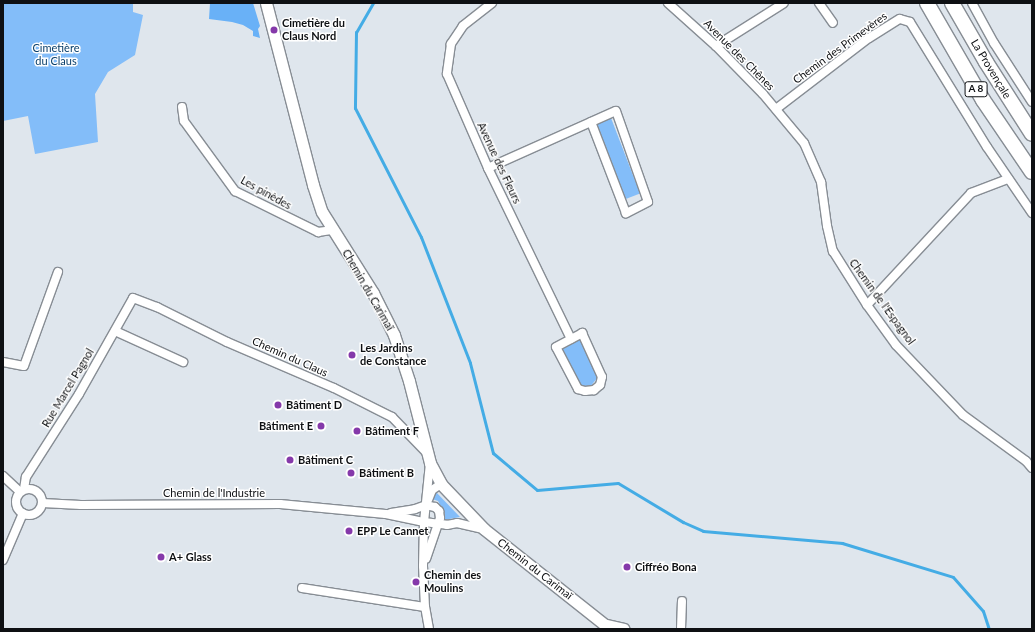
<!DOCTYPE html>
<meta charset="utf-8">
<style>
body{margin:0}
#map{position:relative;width:1035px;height:632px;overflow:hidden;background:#dfe6ed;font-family:Lato,sans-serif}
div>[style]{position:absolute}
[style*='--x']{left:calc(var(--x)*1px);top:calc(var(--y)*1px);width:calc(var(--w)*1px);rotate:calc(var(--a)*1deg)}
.green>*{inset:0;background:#83bdf9;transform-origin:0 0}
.forest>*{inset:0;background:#69b1f7}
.stream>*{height:3px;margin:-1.5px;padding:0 1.5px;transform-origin:1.5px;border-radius:1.5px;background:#44ace5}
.roads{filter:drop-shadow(1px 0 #878d94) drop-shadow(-1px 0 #878d94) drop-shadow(0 1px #878d94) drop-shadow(0 -1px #878d94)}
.minor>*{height:8px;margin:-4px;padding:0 4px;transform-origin:4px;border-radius:4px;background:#fff}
.minor>.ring{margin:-4px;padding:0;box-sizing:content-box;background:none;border:8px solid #fff;border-radius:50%}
.secondary>*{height:11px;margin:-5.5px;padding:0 5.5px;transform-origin:5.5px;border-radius:5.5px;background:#fff}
.motorway>*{height:14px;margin:-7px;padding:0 7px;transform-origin:7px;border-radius:7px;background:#fff}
.dots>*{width:11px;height:11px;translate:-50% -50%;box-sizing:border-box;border:2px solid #fff;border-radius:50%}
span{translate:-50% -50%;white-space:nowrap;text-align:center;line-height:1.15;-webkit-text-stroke:3px #fff;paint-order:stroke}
.shield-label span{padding:1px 3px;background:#fff;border:1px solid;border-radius:3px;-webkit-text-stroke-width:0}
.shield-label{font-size:10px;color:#0e1013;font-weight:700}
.poi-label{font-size:11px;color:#0e1013;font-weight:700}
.left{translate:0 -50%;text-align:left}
.right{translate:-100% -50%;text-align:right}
.street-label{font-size:11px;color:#0e1013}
.park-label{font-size:11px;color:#083e6a}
.frame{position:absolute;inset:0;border:4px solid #0e1013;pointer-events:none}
</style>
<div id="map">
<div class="green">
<i style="clip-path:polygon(3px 3px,133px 3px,133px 12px,143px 15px,135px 55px,108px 72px,95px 94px,98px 142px,35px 154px,28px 116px,3px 121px)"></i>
<i style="left:611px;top:118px;width:81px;height:16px;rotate:69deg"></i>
<i style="clip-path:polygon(580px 339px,598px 377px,590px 387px,582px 386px,577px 382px,561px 348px)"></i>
<i style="clip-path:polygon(436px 492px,460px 517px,444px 520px,445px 514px,438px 501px,432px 499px)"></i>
</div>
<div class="forest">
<i style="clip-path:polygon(210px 3px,253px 3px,260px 26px,258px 29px,260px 38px,253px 36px,253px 31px,243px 25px,232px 22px,209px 19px)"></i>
</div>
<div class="stream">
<i style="--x:373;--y:3;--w:34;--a:120"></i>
<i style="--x:356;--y:32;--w:76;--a:90.8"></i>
<i style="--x:355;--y:108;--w:145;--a:62.9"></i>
<i style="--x:421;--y:237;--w:135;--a:68.7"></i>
<i style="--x:470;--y:363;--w:93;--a:75.7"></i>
<i style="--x:493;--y:453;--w:57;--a:40.1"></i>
<i style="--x:537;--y:490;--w:81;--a:-4.9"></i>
<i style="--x:618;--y:483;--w:76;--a:31"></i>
<i style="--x:683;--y:522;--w:22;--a:24"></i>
<i style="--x:703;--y:531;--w:140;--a:4.9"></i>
<i style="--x:842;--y:543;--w:116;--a:17"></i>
<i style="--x:953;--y:577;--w:45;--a:48.6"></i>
<i style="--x:983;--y:611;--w:19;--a:72"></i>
</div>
<div class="roads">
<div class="minor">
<i style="--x:492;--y:3;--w:37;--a:142"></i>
<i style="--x:463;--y:26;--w:22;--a:124"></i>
<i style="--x:451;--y:44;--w:30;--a:98"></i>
<i style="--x:447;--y:74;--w:103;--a:66.4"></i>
<i style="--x:488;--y:168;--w:190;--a:64.1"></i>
<i style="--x:668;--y:3;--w:64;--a:41.9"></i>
<i style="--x:716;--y:46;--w:67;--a:45.6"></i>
<i style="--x:763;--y:94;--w:64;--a:50.1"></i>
<i style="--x:804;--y:143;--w:43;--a:66.4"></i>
<i style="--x:821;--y:182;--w:44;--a:82.2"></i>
<i style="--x:827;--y:226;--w:26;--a:77"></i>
<i style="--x:833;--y:251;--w:64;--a:57.8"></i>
<i style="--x:867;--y:305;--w:49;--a:54.1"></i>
<i style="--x:896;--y:345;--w:97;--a:46.3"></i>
<i style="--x:963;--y:415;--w:78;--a:36.1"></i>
<i style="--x:1026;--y:461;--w:9;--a:49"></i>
<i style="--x:819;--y:3;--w:24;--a:55"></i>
<i style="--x:972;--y:3;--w:46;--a:61.2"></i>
<i style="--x:994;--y:43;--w:70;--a:57.2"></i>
<i style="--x:716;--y:46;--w:80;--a:-32.3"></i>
<i style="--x:182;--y:107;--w:14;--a:82"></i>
<i style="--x:184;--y:121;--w:87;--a:53.9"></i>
<i style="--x:235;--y:191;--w:93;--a:26.3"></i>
<i style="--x:318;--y:232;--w:15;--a:-8"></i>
<i style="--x:776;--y:109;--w:117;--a:-37.4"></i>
<i style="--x:869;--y:38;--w:36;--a:-32"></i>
<i style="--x:900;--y:19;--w:10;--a:17"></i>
<i style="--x:910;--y:22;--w:147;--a:58.4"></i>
<i style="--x:987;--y:147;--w:80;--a:55.7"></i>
<i style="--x:488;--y:168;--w:113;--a:-24.1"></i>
<i style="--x:591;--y:122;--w:27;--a:-24"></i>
<i style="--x:616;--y:111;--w:96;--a:70.6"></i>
<i style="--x:648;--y:202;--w:25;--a:153"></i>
<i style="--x:626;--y:213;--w:97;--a:-111"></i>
<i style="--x:867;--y:305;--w:153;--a:-47.1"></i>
<i style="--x:971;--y:193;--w:40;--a:-21"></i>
<i style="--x:115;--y:331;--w:75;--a:24.5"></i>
<i style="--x:582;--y:333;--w:48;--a:65.6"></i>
<i style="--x:602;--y:377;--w:8;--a:104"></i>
<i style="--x:600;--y:385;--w:8;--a:140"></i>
<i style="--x:594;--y:390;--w:9;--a:174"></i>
<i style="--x:585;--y:391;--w:7;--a:-164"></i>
<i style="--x:578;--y:389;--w:47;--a:-117.6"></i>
<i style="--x:556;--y:347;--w:30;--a:-28"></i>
<i style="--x:3;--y:362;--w:21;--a:11"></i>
<i style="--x:24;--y:366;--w:100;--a:-70.1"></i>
<i style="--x:3;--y:476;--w:23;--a:43"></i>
<i class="ring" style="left:16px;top:489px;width:18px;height:18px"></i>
<i style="--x:24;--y:489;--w:12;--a:-81"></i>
<i style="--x:26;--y:477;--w:98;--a:-57.4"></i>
<i style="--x:79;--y:394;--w:110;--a:-60.6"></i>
<i style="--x:133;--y:298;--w:26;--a:21"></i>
<i style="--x:157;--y:307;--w:78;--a:26.6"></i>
<i style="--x:227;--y:342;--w:116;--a:23.3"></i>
<i style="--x:334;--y:388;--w:65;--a:26.6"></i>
<i style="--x:392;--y:417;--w:49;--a:45.8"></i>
<i style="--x:428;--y:500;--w:11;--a:-68"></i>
<i style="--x:432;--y:490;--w:11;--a:-34"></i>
<i style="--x:42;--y:503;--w:39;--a:3"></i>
<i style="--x:81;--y:505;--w:199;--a:-0.3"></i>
<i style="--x:280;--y:504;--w:106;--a:5.4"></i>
<i style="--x:386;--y:514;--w:39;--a:12"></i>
<i style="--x:424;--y:522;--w:23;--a:7"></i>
<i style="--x:447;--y:525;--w:10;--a:-11"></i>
<i style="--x:457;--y:523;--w:28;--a:13"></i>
<i style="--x:391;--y:513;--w:24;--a:-9"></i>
<i style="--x:415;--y:509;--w:12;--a:-20"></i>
<i style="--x:426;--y:505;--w:9;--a:13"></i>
<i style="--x:435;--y:507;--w:6;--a:45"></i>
<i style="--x:439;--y:511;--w:7;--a:82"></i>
<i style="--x:440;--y:518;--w:43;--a:108.9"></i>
<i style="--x:3;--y:560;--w:51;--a:-66.9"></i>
<i style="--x:302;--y:588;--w:124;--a:8.8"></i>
<i style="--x:429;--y:629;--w:22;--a:-100"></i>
<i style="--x:425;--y:607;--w:41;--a:-92.8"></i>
<i style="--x:423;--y:566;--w:44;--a:-88.7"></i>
<i style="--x:424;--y:522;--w:59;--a:-84.2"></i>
<i style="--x:681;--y:629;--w:28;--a:-88"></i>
</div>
<div class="secondary">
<i style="--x:266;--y:3;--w:188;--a:75.5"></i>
<i style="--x:313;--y:185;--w:28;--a:72"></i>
<i style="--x:322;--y:212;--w:96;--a:57.8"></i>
<i style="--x:373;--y:293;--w:47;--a:63.4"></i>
<i style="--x:394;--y:335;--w:48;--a:71.9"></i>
<i style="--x:409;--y:381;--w:85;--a:75.6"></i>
<i style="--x:430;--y:463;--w:24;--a:62"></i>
<i style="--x:441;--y:484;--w:62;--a:46.3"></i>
<i style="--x:484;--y:529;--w:161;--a:38.4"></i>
<i style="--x:607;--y:625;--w:17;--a:13"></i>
</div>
<div class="motorway">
<i style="--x:927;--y:3;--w:112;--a:60"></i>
<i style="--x:983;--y:100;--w:87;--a:55.8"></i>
<i style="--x:952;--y:3;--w:68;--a:60"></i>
<i style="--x:986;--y:62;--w:85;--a:57.4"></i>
</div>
</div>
<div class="dots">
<i style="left:274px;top:30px;background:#8539aa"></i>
<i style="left:352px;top:355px;background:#8539aa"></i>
<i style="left:278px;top:405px;background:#8539aa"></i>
<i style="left:321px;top:426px;background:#8539aa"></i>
<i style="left:357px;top:431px;background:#8539aa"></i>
<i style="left:290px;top:460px;background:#8539aa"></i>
<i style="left:351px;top:473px;background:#8539aa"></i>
<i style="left:349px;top:531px;background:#8539aa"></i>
<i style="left:161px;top:557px;background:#8539aa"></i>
<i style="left:627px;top:567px;background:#8539aa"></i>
<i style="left:416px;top:582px;background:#8539aa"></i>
</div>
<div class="shield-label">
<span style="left:976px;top:89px">A 8</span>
</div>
<div class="poi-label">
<span class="left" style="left:282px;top:30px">Cimetière du<br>Claus Nord</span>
<span class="left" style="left:360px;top:355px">Les Jardins<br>de Constance</span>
<span class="left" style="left:286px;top:405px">Bâtiment D</span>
<span class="right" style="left:313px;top:426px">Bâtiment E</span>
<span class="left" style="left:365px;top:431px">Bâtiment F</span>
<span class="left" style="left:298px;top:460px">Bâtiment C</span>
<span class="left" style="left:359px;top:473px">Bâtiment B</span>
<span class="left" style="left:357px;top:531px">EPP Le Cannet</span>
<span class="left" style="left:169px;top:557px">A+ Glass</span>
<span class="left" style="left:635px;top:567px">Ciffréo Bona</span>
<span class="left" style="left:424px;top:582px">Chemin des<br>Moulins</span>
</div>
<div class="street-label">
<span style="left:840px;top:48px;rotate:-36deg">Chemin des Primevères</span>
<span style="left:739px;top:55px;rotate:45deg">Avenue des Chênes</span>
<span style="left:991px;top:69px;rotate:59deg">La Provençale</span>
<span style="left:499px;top:163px;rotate:65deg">Avenue des Fleurs</span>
<span style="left:266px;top:193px;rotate:29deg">Les pinèdes</span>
<span style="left:368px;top:290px;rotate:60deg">Chemin du Carimaï</span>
<span style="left:882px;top:302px;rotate:54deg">Chemin de l'Espagnol</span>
<span style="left:290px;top:357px;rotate:24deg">Chemin du Claus</span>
<span style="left:68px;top:388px;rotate:-59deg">Rue Marcel Pagnol</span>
<span style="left:214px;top:493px">Chemin de l'Industrie</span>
<span style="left:535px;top:569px;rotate:38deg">Chemin du Carimaï</span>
</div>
<div class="park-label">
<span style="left:56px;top:55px">Cimetière<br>du Claus</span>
</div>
<div class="frame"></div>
</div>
